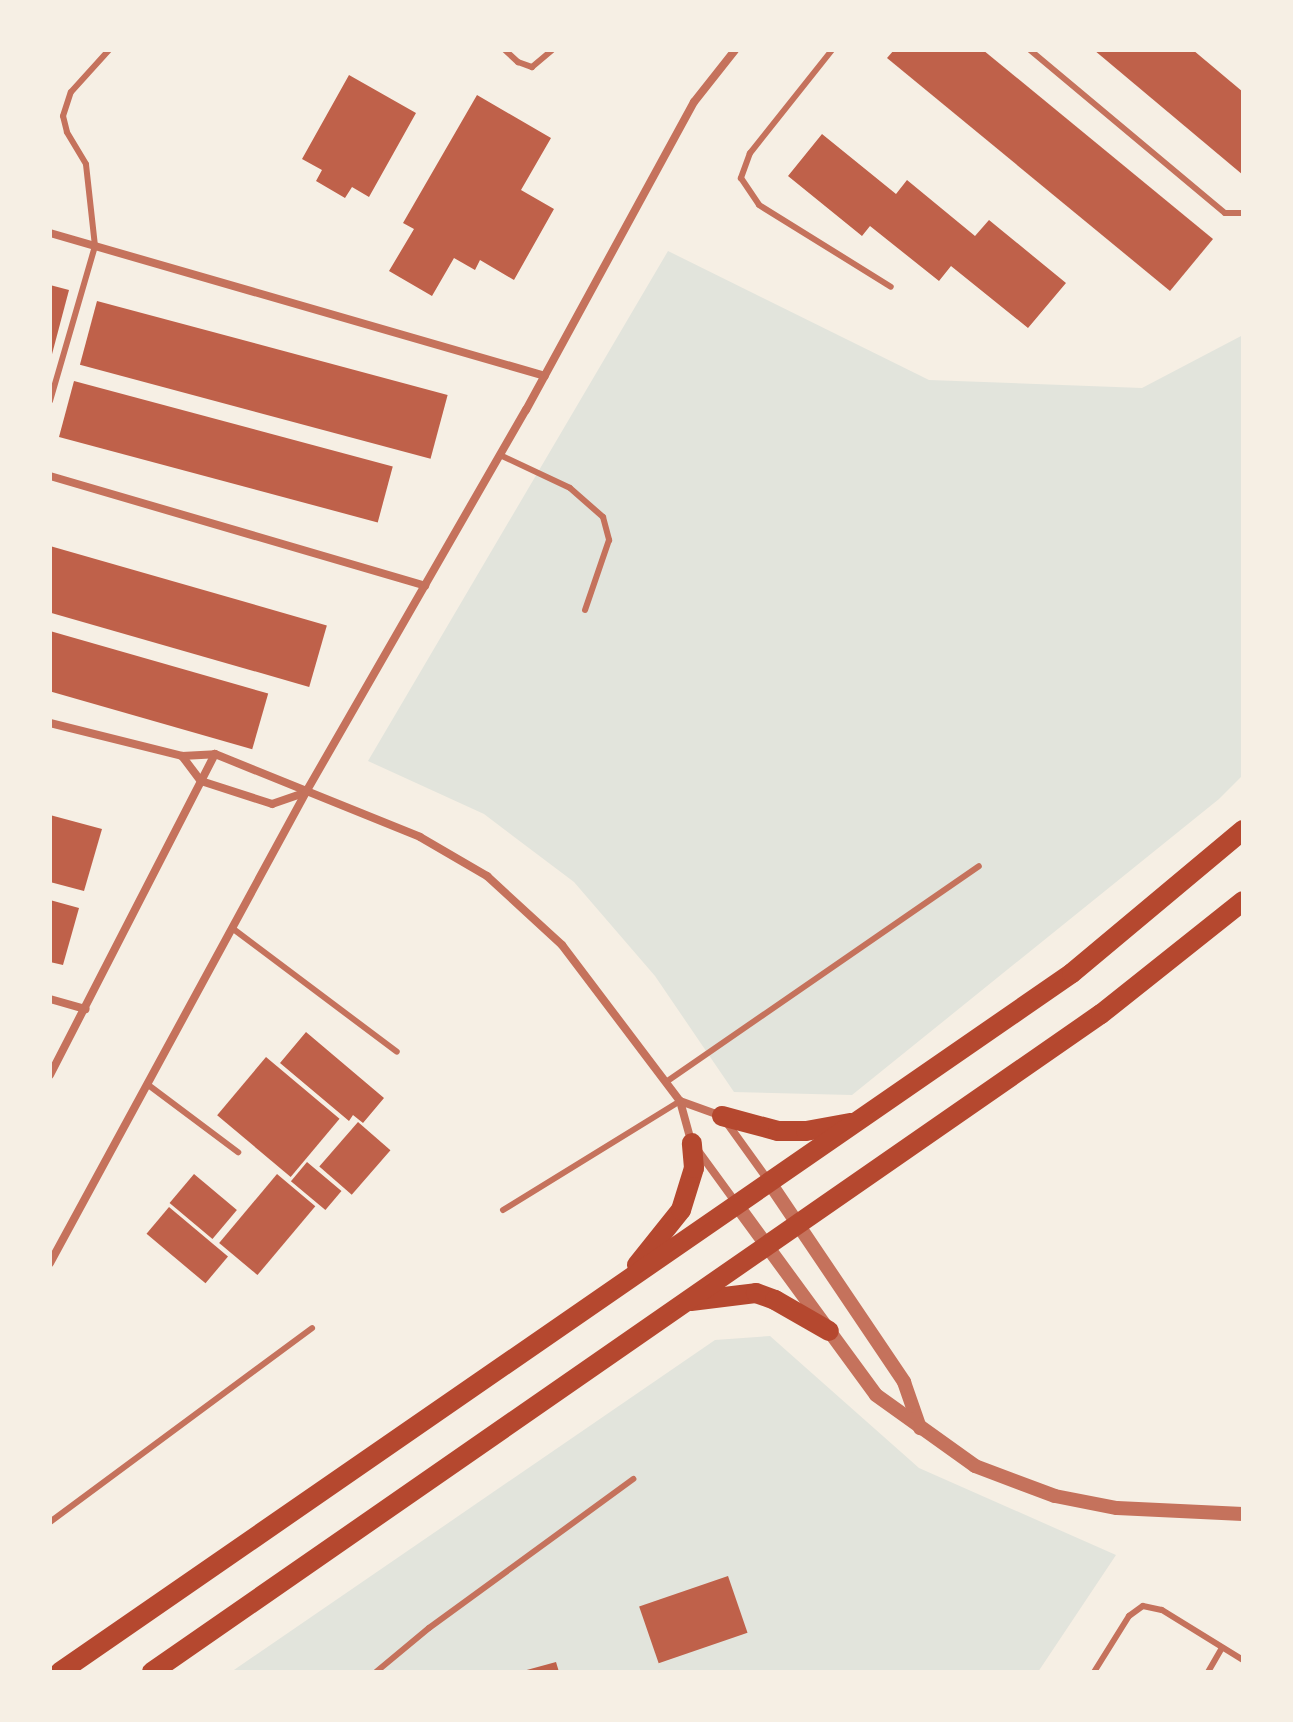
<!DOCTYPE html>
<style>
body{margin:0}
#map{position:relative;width:1293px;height:1722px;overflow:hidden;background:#f6efe4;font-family:Barlow,sans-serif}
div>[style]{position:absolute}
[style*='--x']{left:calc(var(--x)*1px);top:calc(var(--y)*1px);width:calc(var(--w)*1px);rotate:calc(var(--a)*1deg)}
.green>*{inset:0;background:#e2e4dc}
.building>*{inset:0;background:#bf614a;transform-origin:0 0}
.service>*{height:6px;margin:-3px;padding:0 3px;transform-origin:3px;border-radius:3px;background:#c5725c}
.minor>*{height:8px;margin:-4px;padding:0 4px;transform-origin:4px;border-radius:4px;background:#c5725c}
.tertiary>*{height:14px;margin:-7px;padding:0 7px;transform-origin:7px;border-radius:7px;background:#c5725c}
.primary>*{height:20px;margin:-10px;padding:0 10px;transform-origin:10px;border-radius:10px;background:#b5482f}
span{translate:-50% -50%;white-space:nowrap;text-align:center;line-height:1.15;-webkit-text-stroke:6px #f6efe4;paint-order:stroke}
.frame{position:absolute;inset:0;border:52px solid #f6efe4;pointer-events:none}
</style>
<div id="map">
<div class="green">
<i style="clip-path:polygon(668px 251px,929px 380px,1142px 388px,1243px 335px,1243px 775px,1219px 799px,852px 1095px,734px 1092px,655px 976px,574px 882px,484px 814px,368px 761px)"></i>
<i style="clip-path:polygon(770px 1336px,919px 1468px,1116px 1555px,1038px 1672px,231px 1672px,715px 1340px)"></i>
</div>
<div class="building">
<i style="clip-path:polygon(894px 50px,983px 50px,1213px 239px,1170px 291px,887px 58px)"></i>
<i style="clip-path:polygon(1094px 50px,1193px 50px,1243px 92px,1243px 175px)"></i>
<i style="clip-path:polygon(349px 75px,416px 113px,369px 197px,352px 187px,345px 198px,316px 181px,322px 170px,302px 159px)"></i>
<i style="clip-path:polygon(477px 95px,551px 138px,521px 190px,554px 209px,514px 280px,480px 260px,475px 270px,454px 258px,432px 296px,389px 271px,414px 229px,403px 223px)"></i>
<i style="clip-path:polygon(822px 134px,896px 194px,907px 180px,975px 236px,989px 220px,1066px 283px,1028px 328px,951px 266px,939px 281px,870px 226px,862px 236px,788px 176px)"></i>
<i style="clip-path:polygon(50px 285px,69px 290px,51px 358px,50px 358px)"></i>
<i style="left:97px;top:301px;width:363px;height:66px;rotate:15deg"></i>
<i style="left:74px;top:381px;width:330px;height:58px;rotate:15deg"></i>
<i style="left:50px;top:546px;width:288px;height:64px;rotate:16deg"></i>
<i style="left:50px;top:631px;width:227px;height:58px;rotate:16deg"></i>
<i style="clip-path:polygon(50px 815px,102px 829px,84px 891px,50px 882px)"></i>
<i style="clip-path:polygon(50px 900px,79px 908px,63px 965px,50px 962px)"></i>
<i style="clip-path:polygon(306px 1032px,384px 1098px,363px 1123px,353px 1115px,349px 1121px,280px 1063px)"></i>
<i style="left:266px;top:1057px;width:96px;height:76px;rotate:40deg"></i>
<i style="left:358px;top:1122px;width:43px;height:59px;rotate:41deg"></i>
<i style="left:307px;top:1162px;width:45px;height:25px;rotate:40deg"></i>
<i style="left:194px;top:1174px;width:56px;height:38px;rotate:40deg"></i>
<i style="left:277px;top:1174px;width:50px;height:90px;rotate:40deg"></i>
<i style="left:169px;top:1207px;width:77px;height:35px;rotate:40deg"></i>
<i style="left:728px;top:1576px;width:60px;height:94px;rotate:71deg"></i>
<i style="clip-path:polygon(556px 1662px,559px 1672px,523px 1672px,523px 1671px)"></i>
</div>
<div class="service">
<i style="--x:505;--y:50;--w:18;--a:43"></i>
<i style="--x:518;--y:62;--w:15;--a:20"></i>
<i style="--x:532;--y:67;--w:26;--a:-40"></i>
<i style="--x:832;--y:50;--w:132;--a:128.5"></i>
<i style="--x:750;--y:153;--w:27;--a:110"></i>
<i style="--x:741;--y:178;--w:32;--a:56"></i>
<i style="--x:759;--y:205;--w:155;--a:31.8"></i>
<i style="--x:1030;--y:50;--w:254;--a:39.9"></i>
<i style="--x:1225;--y:213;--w:18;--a:0"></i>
<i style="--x:50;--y:401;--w:161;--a:-73.8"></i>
<i style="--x:95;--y:246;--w:82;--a:-96.3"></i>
<i style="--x:86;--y:164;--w:37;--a:-121"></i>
<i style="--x:67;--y:132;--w:16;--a:-104"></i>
<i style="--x:63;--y:116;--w:25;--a:-72"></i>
<i style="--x:71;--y:92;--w:57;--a:-47.9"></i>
<i style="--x:500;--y:455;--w:77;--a:25.2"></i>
<i style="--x:570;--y:488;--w:44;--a:41.3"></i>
<i style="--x:603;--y:517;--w:24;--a:75"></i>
<i style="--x:609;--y:540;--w:74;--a:108.9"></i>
<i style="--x:232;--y:928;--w:206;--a:36.9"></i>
<i style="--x:666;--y:1082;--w:380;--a:-34.6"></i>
<i style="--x:147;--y:1084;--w:114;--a:36.8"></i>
<i style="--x:503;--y:1210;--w:208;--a:-31.6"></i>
<i style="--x:50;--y:1522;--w:326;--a:-36.5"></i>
<i style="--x:376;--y:1672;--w:69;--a:-39.7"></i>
<i style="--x:429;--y:1628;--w:253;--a:-36.1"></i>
<i style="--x:1094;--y:1672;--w:66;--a:-58"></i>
<i style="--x:1129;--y:1616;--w:17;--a:-36"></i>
<i style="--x:1143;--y:1606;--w:19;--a:12"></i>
<i style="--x:1162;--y:1610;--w:95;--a:31.7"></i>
<i style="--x:1208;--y:1672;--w:28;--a:-60"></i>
</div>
<div class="minor">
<i style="--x:50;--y:233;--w:515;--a:16.11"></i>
<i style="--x:50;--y:476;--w:391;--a:16.3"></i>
<i style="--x:50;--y:723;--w:136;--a:14"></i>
<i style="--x:182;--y:756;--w:33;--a:-3"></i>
<i style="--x:215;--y:754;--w:221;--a:22"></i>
<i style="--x:420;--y:837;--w:78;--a:30.2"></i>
<i style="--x:487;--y:876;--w:102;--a:42.6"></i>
<i style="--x:562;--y:945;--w:196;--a:52.9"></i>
<i style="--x:680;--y:1101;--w:41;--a:74.6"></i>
<i style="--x:182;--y:756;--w:31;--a:53"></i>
<i style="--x:201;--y:781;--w:75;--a:17.9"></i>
<i style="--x:272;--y:804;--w:36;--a:-19"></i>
<i style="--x:50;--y:999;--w:37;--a:16"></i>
<i style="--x:50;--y:1075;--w:361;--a:-62.8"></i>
<i style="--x:680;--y:1101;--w:45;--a:19.7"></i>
<i style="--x:722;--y:1116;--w:79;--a:54.3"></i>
<i style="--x:699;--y:1152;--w:63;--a:54"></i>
<i style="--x:50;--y:1263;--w:536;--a:-61.47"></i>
<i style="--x:306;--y:792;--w:441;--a:-60.1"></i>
<i style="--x:526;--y:410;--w:351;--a:-61.4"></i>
<i style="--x:694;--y:102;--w:66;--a:-51.7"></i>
</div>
<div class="tertiary">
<i style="--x:770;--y:1183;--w:240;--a:56"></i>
<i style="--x:904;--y:1382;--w:49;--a:70.8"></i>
<i style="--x:737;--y:1205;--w:235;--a:53.8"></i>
<i style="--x:876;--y:1395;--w:122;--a:35.6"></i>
<i style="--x:975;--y:1466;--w:85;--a:20.6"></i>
<i style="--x:1055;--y:1496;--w:63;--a:11"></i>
<i style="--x:1117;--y:1508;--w:126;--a:2.7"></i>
</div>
<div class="primary">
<i style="--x:722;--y:1116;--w:58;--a:15"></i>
<i style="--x:778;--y:1131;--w:28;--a:0"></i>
<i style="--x:806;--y:1131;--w:46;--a:-10.1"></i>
<i style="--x:637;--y:1265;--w:70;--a:-51.3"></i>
<i style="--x:681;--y:1210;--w:44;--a:-72.8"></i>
<i style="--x:694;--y:1168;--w:25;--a:-95"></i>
<i style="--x:691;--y:1301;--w:65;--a:-7"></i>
<i style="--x:756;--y:1293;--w:20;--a:20"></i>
<i style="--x:775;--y:1300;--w:62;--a:29.9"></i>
<i style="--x:60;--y:1672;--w:1230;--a:-34.63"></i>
<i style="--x:1072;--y:973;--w:223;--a:-39.9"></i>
<i style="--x:152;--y:1672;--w:1155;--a:-34.74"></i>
<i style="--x:1101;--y:1014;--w:181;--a:-38.5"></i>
</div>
<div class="frame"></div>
</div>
